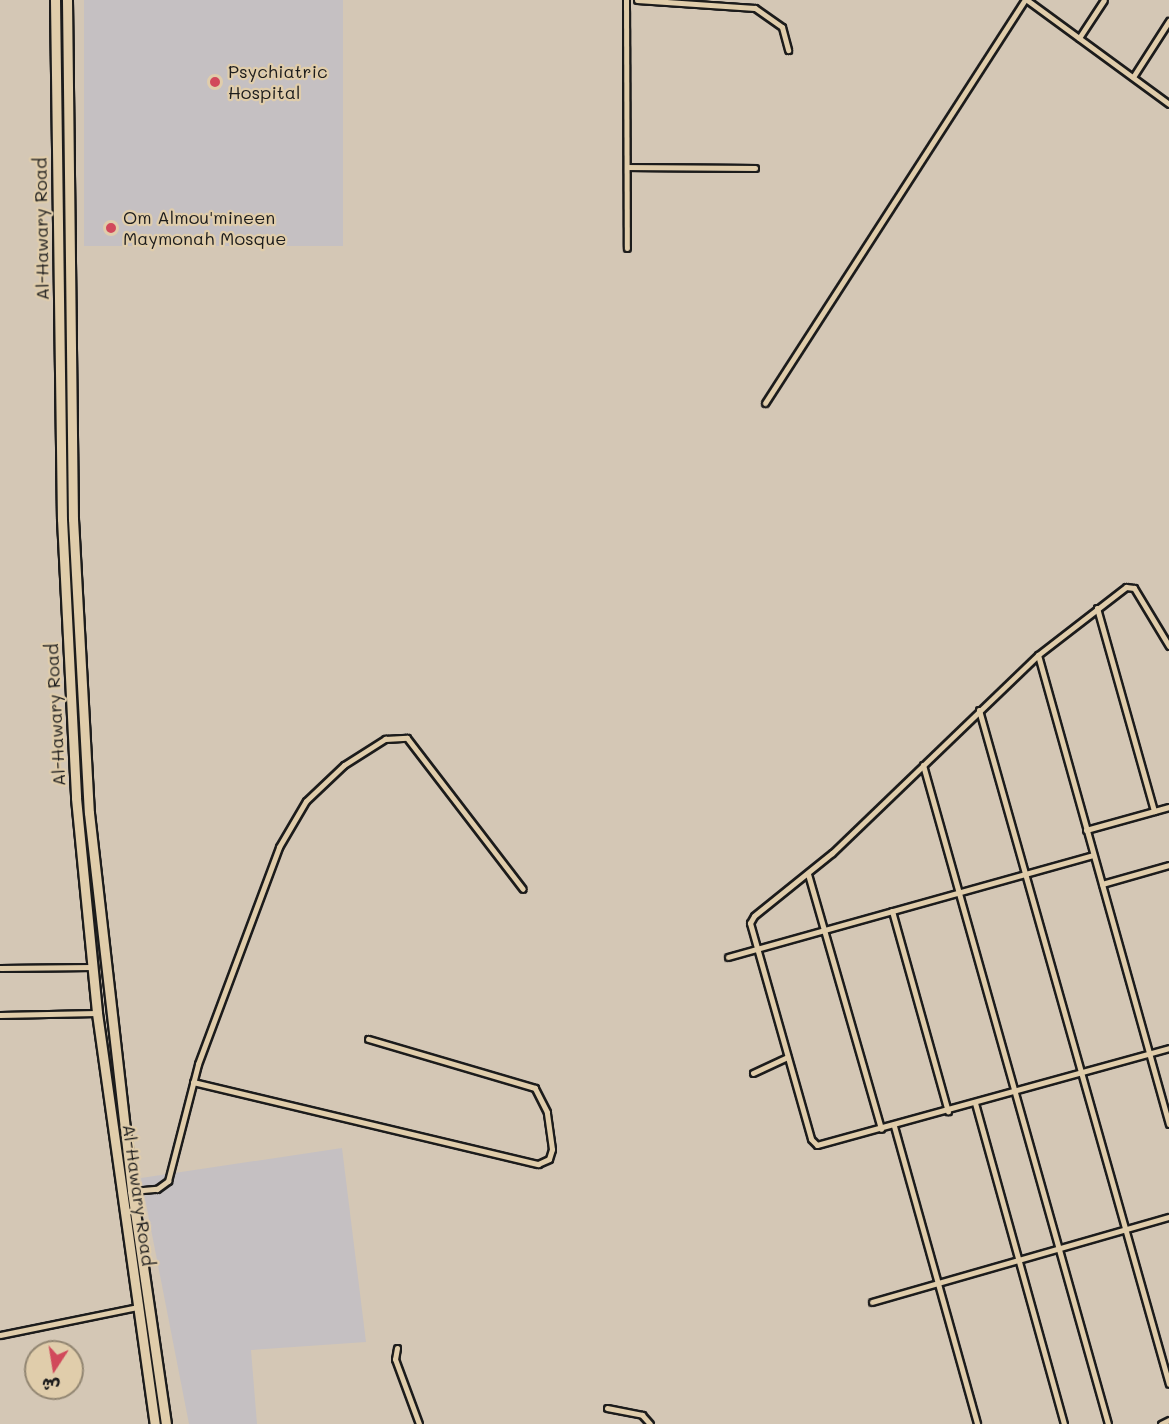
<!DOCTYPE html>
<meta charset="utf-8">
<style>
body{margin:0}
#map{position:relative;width:1169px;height:1424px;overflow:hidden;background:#d4c7b5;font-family:Mali,"Playpen Sans Arabic",sans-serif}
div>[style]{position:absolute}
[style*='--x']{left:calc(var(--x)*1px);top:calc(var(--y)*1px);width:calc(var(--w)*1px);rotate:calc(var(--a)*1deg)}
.built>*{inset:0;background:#c5c0c2;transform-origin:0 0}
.roads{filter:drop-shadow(2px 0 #1c1c1c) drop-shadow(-2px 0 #1c1c1c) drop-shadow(0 2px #1c1c1c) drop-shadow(0 -2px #1c1c1c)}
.minor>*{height:5px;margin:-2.5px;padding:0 2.5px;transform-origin:2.5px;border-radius:2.5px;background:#e0cdab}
.trunk>*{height:9px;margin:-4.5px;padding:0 4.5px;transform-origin:4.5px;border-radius:4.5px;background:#e0cdab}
.dots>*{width:16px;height:16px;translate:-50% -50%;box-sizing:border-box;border:3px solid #e0cdab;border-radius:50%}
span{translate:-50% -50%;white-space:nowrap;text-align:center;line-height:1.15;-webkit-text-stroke:4.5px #e0cdab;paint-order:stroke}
.poi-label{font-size:18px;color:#1c1c1c}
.left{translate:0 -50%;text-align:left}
.street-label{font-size:18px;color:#1c1c1c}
.north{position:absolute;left:24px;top:1340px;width:60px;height:60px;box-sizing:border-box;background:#e0cdab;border:2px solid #928672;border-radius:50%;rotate:192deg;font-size:16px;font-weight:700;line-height:24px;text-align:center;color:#1c1c1c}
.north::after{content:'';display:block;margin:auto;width:21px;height:27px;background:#d1495b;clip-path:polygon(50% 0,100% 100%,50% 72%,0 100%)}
</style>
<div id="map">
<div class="built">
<i style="left:84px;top:0;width:259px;height:246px"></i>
<i style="clip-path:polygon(342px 1148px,366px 1342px,251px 1350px,257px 1424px,189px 1424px,141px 1178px)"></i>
</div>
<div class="roads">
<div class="minor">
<i style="--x:626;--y:0;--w:248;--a:89.8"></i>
<i style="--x:637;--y:0;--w:118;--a:3.9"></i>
<i style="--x:755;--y:8;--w:33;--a:35"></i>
<i style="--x:782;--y:27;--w:24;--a:75"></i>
<i style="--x:1027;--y:0;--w:176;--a:36.2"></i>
<i style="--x:1079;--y:38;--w:45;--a:-56.7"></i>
<i style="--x:1133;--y:77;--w:67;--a:-57.3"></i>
<i style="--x:627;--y:167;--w:128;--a:0.4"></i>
<i style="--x:765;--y:403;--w:480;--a:-57.2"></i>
<i style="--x:1097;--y:608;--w:211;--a:74.3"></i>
<i style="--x:1169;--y:646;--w:68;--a:-121.1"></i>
<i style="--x:1134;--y:588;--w:8;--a:-173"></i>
<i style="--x:1126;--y:587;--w:111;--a:142.3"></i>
<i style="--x:1038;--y:655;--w:286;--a:136.1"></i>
<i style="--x:832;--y:853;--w:100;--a:141.1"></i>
<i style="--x:754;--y:916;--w:8;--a:120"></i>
<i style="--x:750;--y:923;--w:224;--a:74.2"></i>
<i style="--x:811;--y:1139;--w:8;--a:45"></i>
<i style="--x:817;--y:1145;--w:365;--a:-15.4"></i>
<i style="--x:1038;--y:655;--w:487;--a:74.4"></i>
<i style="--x:979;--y:710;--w:700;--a:74.26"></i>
<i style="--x:923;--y:765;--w:684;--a:74.32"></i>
<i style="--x:1086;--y:830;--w:86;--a:-15.5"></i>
<i style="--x:808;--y:874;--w:265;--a:74"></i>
<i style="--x:1102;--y:884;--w:70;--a:-15.8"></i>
<i style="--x:892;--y:911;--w:208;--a:74.4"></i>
<i style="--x:728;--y:957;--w:379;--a:-15.6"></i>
<i style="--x:0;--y:968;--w:92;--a:-0.6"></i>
<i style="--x:0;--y:1015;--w:97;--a:-1.2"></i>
<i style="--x:753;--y:1073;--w:38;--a:-25"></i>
<i style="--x:193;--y:1082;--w:355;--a:13.4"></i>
<i style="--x:538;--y:1164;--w:12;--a:-24"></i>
<i style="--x:549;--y:1159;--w:10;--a:-73"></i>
<i style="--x:552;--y:1149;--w:37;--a:-98"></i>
<i style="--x:547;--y:1112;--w:27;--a:-117"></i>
<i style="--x:535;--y:1088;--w:174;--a:-163.6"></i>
<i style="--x:975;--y:1103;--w:333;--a:74.5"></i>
<i style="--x:894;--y:1126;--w:309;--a:74.4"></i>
<i style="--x:132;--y:1191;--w:25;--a:-5"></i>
<i style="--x:157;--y:1189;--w:14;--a:-36"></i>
<i style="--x:168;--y:1181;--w:121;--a:-75.6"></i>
<i style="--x:198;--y:1064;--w:232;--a:-69.5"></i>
<i style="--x:279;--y:847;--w:53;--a:-59.6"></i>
<i style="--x:306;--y:801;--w:52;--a:-43.5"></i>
<i style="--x:344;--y:765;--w:49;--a:-32.4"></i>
<i style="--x:385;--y:739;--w:22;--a:-3"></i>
<i style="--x:407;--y:738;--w:190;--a:52.5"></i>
<i style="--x:872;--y:1302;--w:309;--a:-16"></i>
<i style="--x:0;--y:1335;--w:141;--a:-11.5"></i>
<i style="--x:397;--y:1348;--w:11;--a:100"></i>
<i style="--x:395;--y:1359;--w:69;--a:69.7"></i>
<i style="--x:607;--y:1408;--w:36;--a:11"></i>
<i style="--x:642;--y:1415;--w:12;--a:48"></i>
<i style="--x:1161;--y:1424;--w:9;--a:-27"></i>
</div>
<div class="trunk">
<i style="--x:55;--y:0;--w:519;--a:89.23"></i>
<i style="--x:62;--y:519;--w:279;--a:87.1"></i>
<i style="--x:76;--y:798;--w:216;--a:84.4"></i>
<i style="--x:97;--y:1013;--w:415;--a:82"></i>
<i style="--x:67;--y:0;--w:519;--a:89.34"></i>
<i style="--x:73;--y:519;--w:294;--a:86.9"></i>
<i style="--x:89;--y:813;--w:380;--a:83.5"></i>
<i style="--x:132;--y:1191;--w:235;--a:81.7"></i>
</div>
</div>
<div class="dots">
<i style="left:215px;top:82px;background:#d1495b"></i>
<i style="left:111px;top:228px;background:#d1495b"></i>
</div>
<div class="poi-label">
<span class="left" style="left:228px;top:82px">Psychiatric<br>Hospital</span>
<span class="left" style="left:123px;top:228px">Om Almou'mineen<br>Maymonah Mosque</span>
</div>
<div class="street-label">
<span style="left:41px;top:229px;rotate:-91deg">Al-Hawary Road</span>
<span style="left:55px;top:715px;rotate:-93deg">Al-Hawary Road</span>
<span style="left:139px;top:1195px;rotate:82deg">Al-Hawary Road</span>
</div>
<div class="north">ش</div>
</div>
